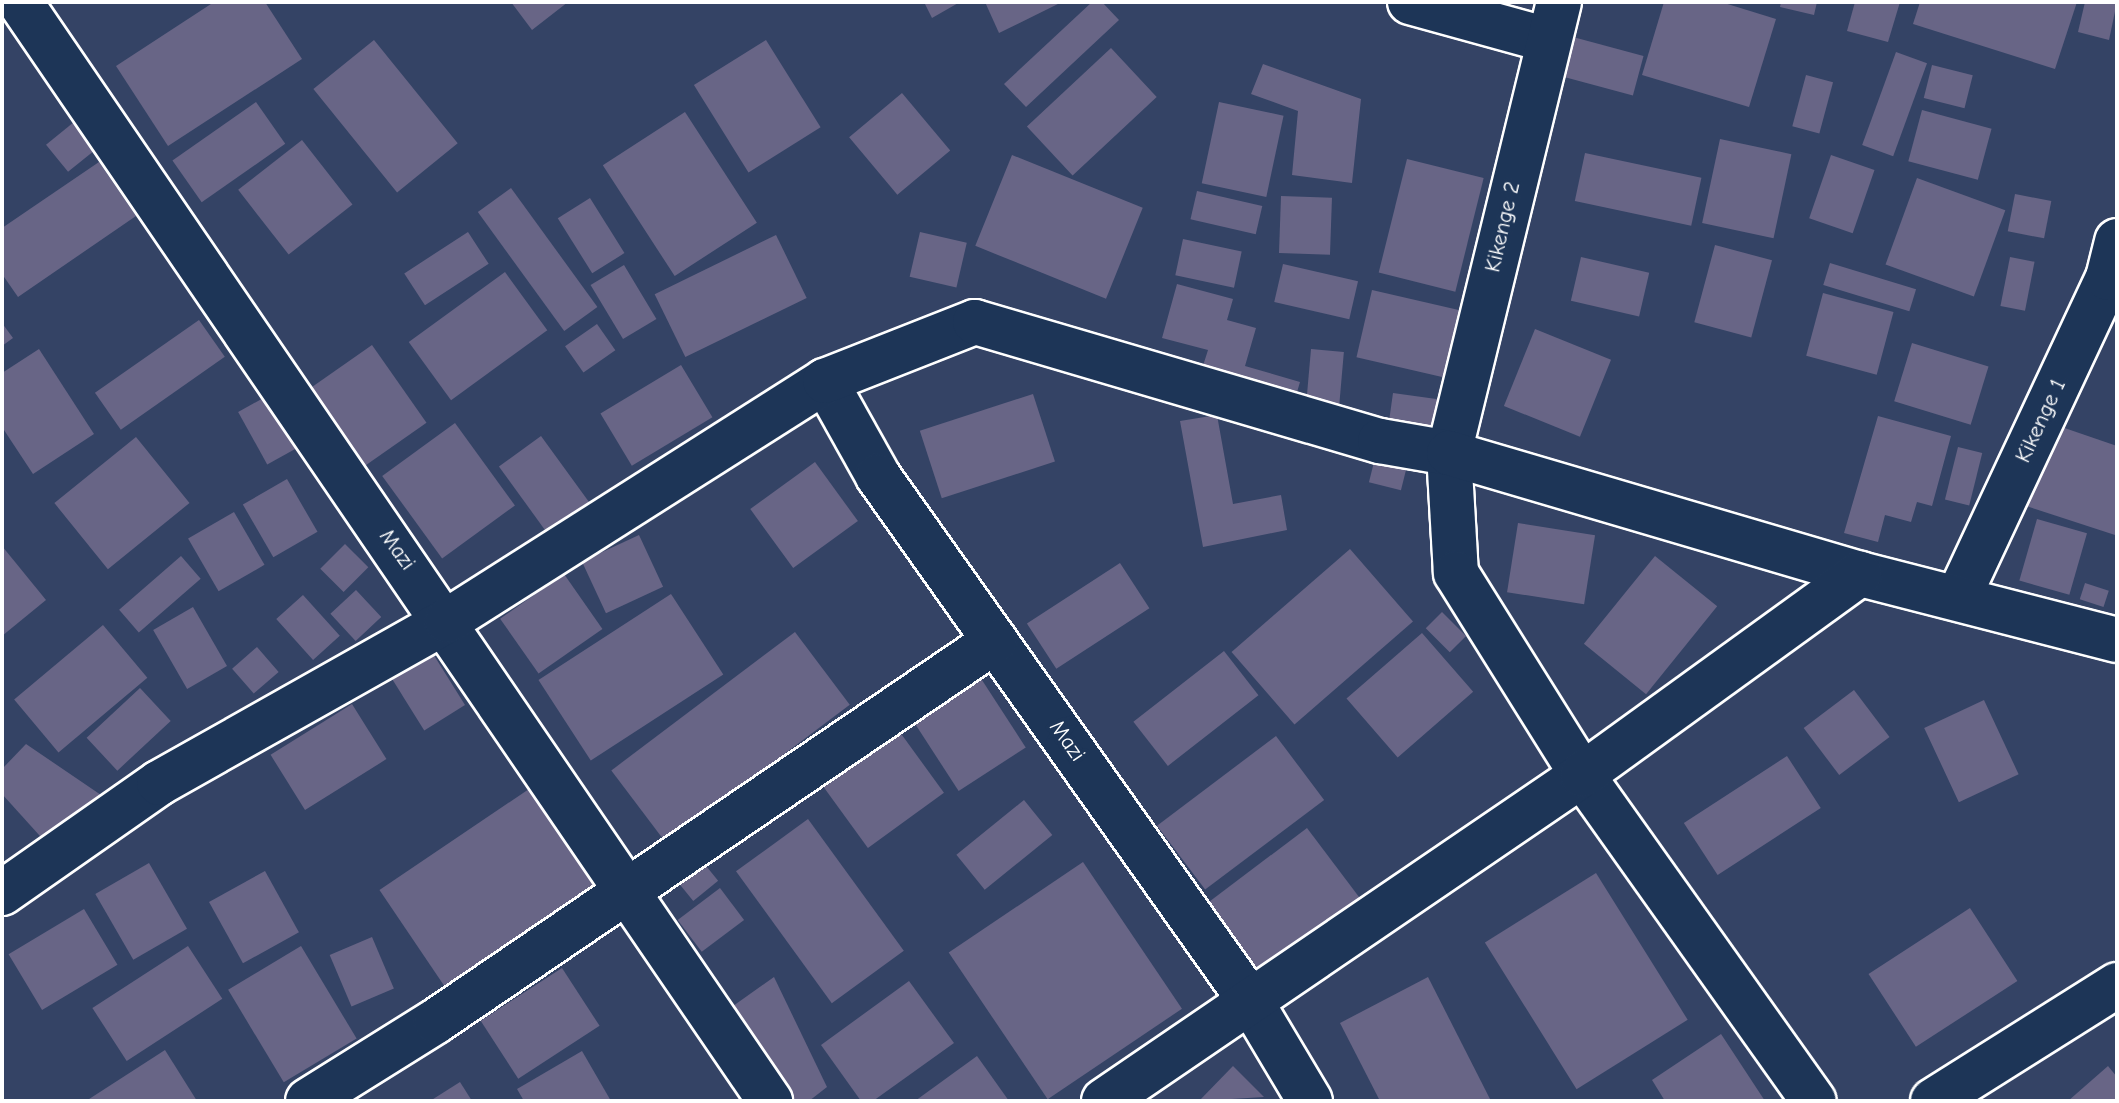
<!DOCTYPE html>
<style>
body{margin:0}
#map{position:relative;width:2119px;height:1103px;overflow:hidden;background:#344365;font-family:"Comic Neue",sans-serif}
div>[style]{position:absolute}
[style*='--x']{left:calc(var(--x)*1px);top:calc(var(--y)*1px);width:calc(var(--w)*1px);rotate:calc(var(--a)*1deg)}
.building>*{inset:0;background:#686586;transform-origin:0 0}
.roads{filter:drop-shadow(2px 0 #fff) drop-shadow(-2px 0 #fff) drop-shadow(0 2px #fff) drop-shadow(0 -2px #fff)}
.street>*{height:44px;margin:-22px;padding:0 22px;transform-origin:22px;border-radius:22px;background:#1d3557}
span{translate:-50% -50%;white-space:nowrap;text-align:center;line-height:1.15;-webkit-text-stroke:8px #1d3557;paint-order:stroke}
.street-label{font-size:22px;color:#fff}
.frame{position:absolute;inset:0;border:4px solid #fff;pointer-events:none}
</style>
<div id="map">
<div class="building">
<i style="clip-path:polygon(214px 2px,265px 2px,302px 59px,168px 146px,116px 66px)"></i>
<i style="clip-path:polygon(511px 2px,568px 2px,532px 30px)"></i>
<i style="clip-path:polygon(924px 2px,960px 2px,932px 18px)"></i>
<i style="clip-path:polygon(985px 2px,1062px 2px,999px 33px)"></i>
<i style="clip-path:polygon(1092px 2px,1102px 2px,1119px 20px,1026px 107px,1004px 84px)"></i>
<i style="clip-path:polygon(1664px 2px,1721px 2px,1776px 19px,1749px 107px,1642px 75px)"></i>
<i style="clip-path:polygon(1781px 2px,1817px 2px,1814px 15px,1780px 7px)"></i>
<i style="clip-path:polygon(1855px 2px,1900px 2px,1888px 42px,1847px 31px)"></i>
<i style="clip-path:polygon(1920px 2px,2077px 2px,2055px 69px,1913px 24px)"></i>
<i style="clip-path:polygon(2085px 2px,2117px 2px,2109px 40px,2078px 32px)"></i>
<i style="left:1573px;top:37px;width:73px;height:41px;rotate:15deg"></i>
<i style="left:374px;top:40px;width:133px;height:78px;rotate:51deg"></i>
<i style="left:766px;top:40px;width:103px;height:85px;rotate:58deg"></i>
<i style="left:1111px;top:48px;width:67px;height:115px;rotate:47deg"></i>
<i style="left:1896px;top:52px;width:33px;height:99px;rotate:20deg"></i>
<i style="clip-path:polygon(1263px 64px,1361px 99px,1352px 183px,1292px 175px,1298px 111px,1251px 94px)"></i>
<i style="left:1932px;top:65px;width:42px;height:34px;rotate:14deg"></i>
<i style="left:1806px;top:75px;width:28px;height:53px;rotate:15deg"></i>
<i style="left:902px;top:93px;width:75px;height:69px;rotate:50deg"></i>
<i style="left:256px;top:102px;width:51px;height:102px;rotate:55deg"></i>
<i style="left:1219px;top:102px;width:66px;height:83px;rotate:12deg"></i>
<i style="left:1922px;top:110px;width:72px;height:53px;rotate:15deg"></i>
<i style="left:685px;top:112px;width:132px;height:98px;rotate:57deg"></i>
<i style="left:74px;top:122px;width:35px;height:36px;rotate:51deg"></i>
<i style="left:1720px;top:139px;width:73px;height:86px;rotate:12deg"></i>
<i style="left:302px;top:140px;width:82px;height:81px;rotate:52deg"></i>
<i style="left:1585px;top:153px;width:119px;height:49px;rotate:12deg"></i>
<i style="left:1012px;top:155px;width:141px;height:98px;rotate:22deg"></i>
<i style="left:1831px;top:155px;width:46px;height:67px;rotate:19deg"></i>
<i style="left:1407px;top:159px;width:79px;height:117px;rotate:14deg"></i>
<i style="clip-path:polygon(99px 162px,136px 216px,18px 297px,2px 274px,2px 228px)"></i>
<i style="left:1917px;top:178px;width:94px;height:92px;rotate:20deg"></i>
<i style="left:511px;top:188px;width:147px;height:41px;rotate:54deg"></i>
<i style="left:1197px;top:191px;width:67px;height:29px;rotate:13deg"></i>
<i style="left:2015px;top:194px;width:37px;height:38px;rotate:11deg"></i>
<i style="left:1281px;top:196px;width:51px;height:57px;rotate:2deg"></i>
<i style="left:590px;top:198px;width:65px;height:38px;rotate:58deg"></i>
<i style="left:468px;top:232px;width:38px;height:76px;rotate:57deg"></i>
<i style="left:920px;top:232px;width:48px;height:46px;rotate:13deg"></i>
<i style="left:776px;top:235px;width:70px;height:135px;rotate:64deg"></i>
<i style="left:1183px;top:239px;width:60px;height:37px;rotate:12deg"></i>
<i style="left:1715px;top:245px;width:59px;height:80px;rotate:15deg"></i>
<i style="left:1581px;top:257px;width:70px;height:45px;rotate:13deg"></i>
<i style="left:2010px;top:257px;width:25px;height:50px;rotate:11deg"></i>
<i style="left:1830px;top:263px;width:90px;height:23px;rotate:17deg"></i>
<i style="left:1283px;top:264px;width:77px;height:39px;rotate:13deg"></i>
<i style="left:624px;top:265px;width:63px;height:39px;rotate:59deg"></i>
<i style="left:505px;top:272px;width:72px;height:119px;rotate:54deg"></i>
<i style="clip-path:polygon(1177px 284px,1233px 299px,1227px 320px,1256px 328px,1245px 366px,1300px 382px,1295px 399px,1201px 372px,1208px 350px,1162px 338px)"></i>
<i style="left:1372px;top:290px;width:89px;height:69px;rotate:13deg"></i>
<i style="left:1823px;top:293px;width:73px;height:65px;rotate:15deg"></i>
<i style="left:199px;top:320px;width:45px;height:127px;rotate:55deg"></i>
<i style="clip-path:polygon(2px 323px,13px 338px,2px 346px)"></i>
<i style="left:597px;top:324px;width:32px;height:39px;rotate:55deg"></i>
<i style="left:1535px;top:329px;width:82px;height:83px;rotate:22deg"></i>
<i style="left:1912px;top:343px;width:80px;height:61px;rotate:17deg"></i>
<i style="left:372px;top:345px;width:95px;height:75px;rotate:55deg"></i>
<i style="clip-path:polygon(39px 349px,94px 434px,33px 474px,2px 427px,2px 373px)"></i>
<i style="left:1311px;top:349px;width:33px;height:54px;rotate:5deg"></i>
<i style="left:681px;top:365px;width:61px;height:94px;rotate:59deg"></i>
<i style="left:1393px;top:393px;width:51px;height:30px;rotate:8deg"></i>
<i style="left:1033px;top:394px;width:71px;height:119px;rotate:72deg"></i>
<i style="left:267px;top:396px;width:60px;height:33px;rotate:61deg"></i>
<i style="clip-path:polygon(1217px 415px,1233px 504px,1281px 495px,1287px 530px,1203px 547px,1180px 421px)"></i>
<i style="clip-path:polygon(1878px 416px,1951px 436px,1932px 506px,1917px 502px,1911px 522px,1885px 515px,1878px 542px,1844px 533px)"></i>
<i style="left:455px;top:423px;width:102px;height:90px;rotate:54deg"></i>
<i style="clip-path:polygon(2050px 423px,2117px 446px,2115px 535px,2023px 505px)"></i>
<i style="left:541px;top:436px;width:86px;height:52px;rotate:54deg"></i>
<i style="left:136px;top:437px;width:85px;height:105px;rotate:51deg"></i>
<i style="left:1958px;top:447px;width:25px;height:54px;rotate:14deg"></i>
<i style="left:1375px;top:458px;width:33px;height:25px;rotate:14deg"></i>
<i style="left:815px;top:462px;width:73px;height:80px;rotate:54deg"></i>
<i style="left:287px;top:479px;width:61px;height:51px;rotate:60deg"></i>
<i style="left:234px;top:512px;width:61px;height:53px;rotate:60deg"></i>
<i style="left:2037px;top:519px;width:52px;height:64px;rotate:16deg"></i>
<i style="left:1518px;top:523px;width:78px;height:70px;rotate:9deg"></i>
<i style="left:639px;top:535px;width:57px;height:63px;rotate:65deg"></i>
<i style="left:345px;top:544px;width:33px;height:35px;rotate:45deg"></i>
<i style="clip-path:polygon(2px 546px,46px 600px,2px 636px)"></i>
<i style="left:1350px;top:549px;width:96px;height:157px;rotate:49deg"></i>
<i style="left:181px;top:556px;width:30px;height:82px;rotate:49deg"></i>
<i style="left:1655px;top:556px;width:80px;height:113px;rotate:39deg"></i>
<i style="left:1120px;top:563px;width:54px;height:111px;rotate:57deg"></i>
<i style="left:564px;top:574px;width:67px;height:78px;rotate:55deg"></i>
<i style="left:2085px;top:583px;width:25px;height:17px;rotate:18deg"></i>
<i style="left:356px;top:590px;width:37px;height:35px;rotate:47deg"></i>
<i style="left:671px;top:594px;width:96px;height:158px;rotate:57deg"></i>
<i style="left:303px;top:595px;width:55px;height:36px;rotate:48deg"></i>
<i style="left:193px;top:607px;width:68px;height:46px;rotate:60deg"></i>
<i style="left:1442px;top:612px;width:34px;height:23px;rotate:45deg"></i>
<i style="left:103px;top:625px;width:69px;height:116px;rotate:50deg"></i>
<i style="left:795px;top:632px;width:91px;height:230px;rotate:53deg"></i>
<i style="left:1422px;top:633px;width:78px;height:100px;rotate:49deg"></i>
<i style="left:257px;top:647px;width:33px;height:33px;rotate:49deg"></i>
<i style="left:430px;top:649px;width:66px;height:48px;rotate:58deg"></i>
<i style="left:1224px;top:651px;width:56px;height:115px;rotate:52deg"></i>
<i style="left:980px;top:677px;width:84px;height:80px;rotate:57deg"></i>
<i style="left:140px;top:688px;width:45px;height:73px;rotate:47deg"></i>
<i style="left:1854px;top:690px;width:59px;height:63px;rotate:53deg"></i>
<i style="left:1984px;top:700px;width:82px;height:66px;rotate:65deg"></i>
<i style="left:352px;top:704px;width:65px;height:96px;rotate:58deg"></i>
<i style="left:894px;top:724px;width:85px;height:94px;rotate:54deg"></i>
<i style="left:1276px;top:736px;width:80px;height:149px;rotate:53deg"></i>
<i style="clip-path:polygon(26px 744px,101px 795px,49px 846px,2px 794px,2px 769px)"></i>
<i style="left:1787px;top:756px;width:62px;height:123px;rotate:57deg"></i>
<i style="left:532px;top:787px;width:123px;height:184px;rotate:56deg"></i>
<i style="left:1024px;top:800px;width:45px;height:87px;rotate:51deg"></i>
<i style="left:808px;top:819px;width:163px;height:89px;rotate:54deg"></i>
<i style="left:1307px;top:828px;width:89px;height:132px;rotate:53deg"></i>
<i style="left:698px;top:856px;width:32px;height:32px;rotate:51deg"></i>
<i style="left:1083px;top:862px;width:177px;height:162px;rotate:56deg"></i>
<i style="left:149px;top:863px;width:76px;height:62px;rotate:60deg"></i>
<i style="left:265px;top:871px;width:70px;height:64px;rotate:61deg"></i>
<i style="left:1596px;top:873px;width:173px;height:131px;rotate:58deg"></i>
<i style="left:720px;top:888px;width:40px;height:53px;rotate:53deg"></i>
<i style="left:1970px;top:908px;width:87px;height:121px;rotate:57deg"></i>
<i style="left:84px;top:909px;width:65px;height:88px;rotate:59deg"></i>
<i style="left:372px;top:937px;width:56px;height:46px;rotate:67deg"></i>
<i style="left:188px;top:946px;width:63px;height:114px;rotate:57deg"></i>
<i style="left:301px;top:946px;width:108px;height:85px;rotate:59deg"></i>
<i style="left:562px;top:968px;width:69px;height:97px;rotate:57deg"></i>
<i style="clip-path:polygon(774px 977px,827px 1087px,809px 1101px,776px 1101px,726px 1011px)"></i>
<i style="clip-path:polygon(1428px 977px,1491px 1101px,1380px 1101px,1340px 1023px)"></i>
<i style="clip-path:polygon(909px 981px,954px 1043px,873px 1101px,861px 1101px,821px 1045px)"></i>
<i style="clip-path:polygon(1721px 1034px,1765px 1101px,1665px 1101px,1652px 1080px)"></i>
<i style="clip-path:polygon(165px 1050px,197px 1101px,86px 1101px)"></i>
<i style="clip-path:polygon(582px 1051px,611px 1101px,524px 1101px,517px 1089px)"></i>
<i style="clip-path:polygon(977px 1056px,1009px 1101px,915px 1101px)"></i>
<i style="clip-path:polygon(1233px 1066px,1264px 1097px,1199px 1101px)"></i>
<i style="clip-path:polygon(2108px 1066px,2117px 1077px,2117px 1101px,2068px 1101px)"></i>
<i style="clip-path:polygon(460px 1082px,472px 1101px,430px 1101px)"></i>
</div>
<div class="roads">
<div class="street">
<i style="--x:20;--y:2;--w:1331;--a:55.69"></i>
<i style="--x:1410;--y:2;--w:143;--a:15.4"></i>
<i style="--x:1559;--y:2;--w:464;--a:103.7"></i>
<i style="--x:1449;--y:453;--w:120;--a:86.7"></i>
<i style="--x:1456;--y:573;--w:238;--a:58"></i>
<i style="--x:1582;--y:775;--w:400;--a:54.6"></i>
<i style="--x:825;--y:381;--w:109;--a:60.8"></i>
<i style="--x:878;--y:476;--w:645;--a:54.66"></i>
<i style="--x:1251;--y:1002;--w:115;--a:59.2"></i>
<i style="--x:1958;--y:598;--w:353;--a:-64.9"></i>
<i style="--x:2108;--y:278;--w:38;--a:-76"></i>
<i style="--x:2;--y:893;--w:192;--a:-35"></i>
<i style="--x:159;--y:783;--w:330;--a:-29.4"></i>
<i style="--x:447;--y:621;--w:448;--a:-32.4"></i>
<i style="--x:825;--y:381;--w:161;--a:-21.5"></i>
<i style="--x:975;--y:322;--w:422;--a:16.4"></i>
<i style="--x:1380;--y:441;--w:70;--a:9.9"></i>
<i style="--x:1449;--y:453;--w:428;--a:16.4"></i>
<i style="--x:1860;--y:574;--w:265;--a:14.4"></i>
<i style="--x:308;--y:1101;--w:151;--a:-32"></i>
<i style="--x:436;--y:1021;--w:676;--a:-34.21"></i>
<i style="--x:1104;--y:1101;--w:579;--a:-34.29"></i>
<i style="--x:1582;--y:775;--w:343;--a:-35.9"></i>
<i style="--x:1933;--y:1101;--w:218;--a:-32.2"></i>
</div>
</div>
<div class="street-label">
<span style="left:1503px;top:227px;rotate:-77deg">Kikenge 2</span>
<span style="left:2041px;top:421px;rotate:-65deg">Kikenge 1</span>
<span style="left:397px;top:550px;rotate:54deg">Mazi</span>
<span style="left:1067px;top:741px;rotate:55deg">Mazi</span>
</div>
<div class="frame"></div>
</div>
